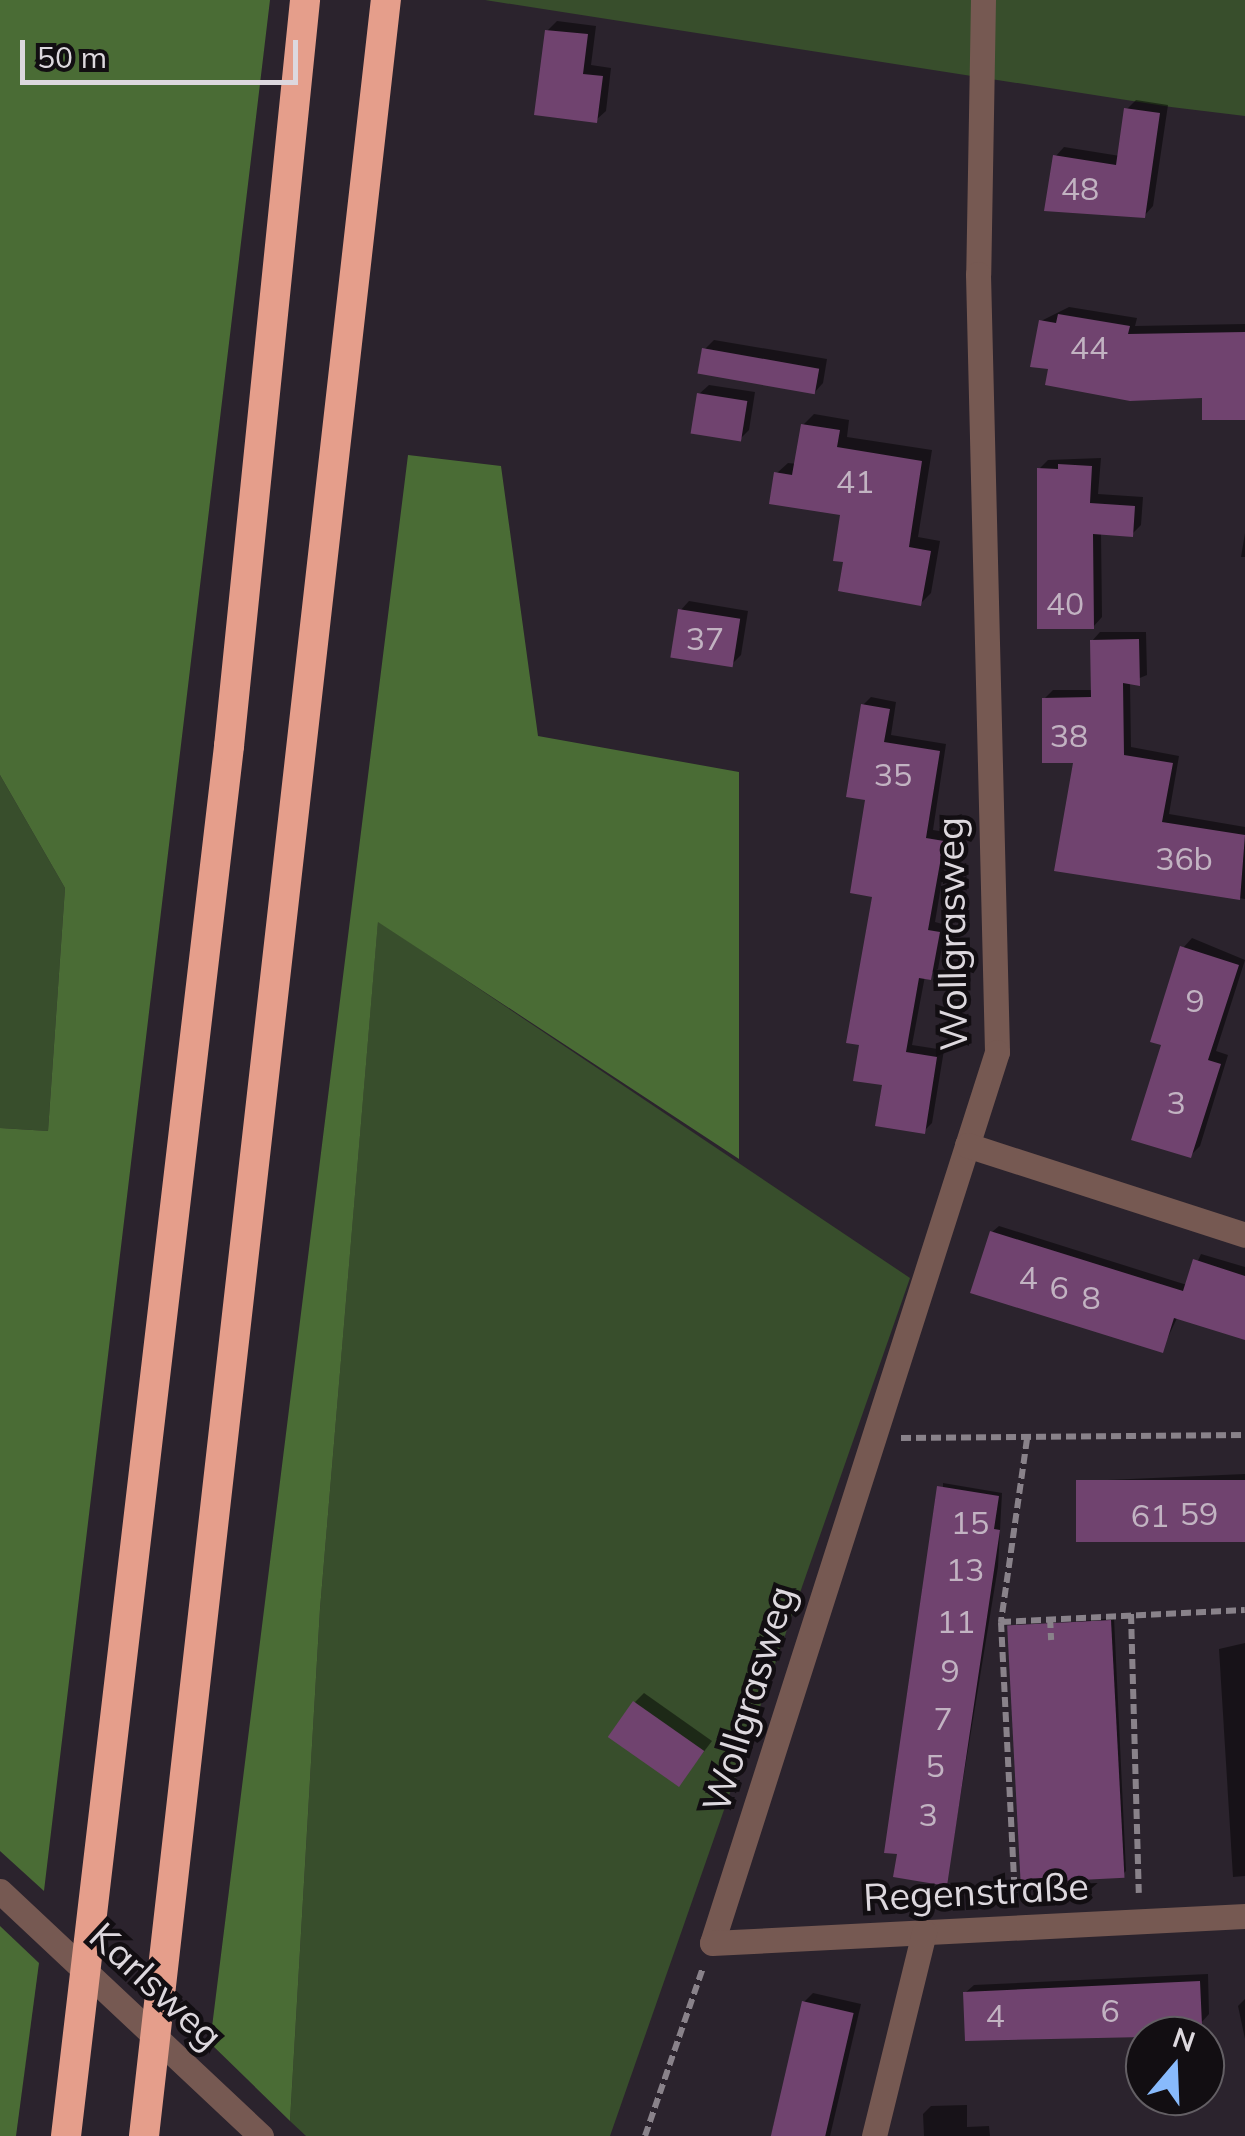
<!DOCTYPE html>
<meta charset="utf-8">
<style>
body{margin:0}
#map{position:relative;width:1245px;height:2136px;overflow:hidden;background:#2b232d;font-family:Mulish,sans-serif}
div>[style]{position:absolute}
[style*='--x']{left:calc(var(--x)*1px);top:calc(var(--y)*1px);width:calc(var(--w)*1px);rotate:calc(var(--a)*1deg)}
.green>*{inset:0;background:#384e2c}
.forest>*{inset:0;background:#4a6c35}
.shadow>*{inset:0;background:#0007}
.building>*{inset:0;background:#70436f;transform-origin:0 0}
.path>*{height:6px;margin-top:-3px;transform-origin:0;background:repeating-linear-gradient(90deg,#89828a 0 10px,transparent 0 15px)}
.minor>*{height:25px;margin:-12.5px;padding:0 12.5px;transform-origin:12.5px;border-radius:12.5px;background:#765952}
.highway>*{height:30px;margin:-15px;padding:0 15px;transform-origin:15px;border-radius:15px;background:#e59e8b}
span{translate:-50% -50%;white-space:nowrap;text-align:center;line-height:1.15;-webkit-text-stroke:9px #120e12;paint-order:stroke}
.number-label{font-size:32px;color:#c2b3c2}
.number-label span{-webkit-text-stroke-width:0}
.street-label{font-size:38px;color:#ddd8de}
.north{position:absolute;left:1125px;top:2016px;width:100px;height:100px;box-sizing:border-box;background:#120e12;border:2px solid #635f64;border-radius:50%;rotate:19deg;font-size:28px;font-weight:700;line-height:40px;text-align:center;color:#ddd8de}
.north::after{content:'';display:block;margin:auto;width:35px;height:45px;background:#88bafc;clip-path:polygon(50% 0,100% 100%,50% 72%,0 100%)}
.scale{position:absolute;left:20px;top:40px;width:278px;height:45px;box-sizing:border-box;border:5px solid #ddd8de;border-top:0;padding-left:12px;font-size:30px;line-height:35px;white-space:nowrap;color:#ddd8de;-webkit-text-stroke:8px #120e12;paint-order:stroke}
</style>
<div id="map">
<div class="green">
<i style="clip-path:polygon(485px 0,1245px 0,1245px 116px,1171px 107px)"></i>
<i style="clip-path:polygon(0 775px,65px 888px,48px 1131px,0 1128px)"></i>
<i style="clip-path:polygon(378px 921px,910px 1278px,610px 2136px,306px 2136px,290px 2121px,320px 1609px)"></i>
</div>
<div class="forest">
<i style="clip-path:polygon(0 0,270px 0,44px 1891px,0 1851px,0 1128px,48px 1131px,65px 888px,0 775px)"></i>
<i style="clip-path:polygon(408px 455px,501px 466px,538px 736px,739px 772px,739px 1159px,378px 922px,320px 1609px,290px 2121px,210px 2043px)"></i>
<i style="clip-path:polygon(0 1926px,39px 1963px,16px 2136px,0 2136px)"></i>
</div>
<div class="shadow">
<i style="clip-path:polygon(557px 21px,596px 26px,591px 65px,611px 68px,606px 111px,596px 120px,547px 31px)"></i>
<i style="clip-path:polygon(1136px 100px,1168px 105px,1153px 206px,1144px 216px,1055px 157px,1064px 147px,1120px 156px,1127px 109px)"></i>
<i style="clip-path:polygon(1069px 307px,1137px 318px,1135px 326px,1245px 324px,1245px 417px,1204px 395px,1051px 367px,1041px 321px)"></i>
<i style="clip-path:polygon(714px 340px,827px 359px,823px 383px,814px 393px,705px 349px)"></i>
<i style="clip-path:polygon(709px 385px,755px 392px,749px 430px,739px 440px,699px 394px)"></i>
<i style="clip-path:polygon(814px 414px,849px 420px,847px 437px,932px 450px,918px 537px,940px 541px,931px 593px,920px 604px,846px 560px,843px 513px,777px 473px,788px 463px,797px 464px,803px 425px)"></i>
<i style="clip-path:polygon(1101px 458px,1098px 494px,1143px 497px,1141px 525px,1132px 534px,1101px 532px,1102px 617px,1093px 627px,1039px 469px,1048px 460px)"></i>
<i style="clip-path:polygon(1245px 533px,1245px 557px,1241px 557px)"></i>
<i style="clip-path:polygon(689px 601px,748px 611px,741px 655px,732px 664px,680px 611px)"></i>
<i style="clip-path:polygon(1100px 632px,1146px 632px,1147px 675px,1130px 682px,1131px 747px,1179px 756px,1169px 814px,1245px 827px,1245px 899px,1057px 869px,1076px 760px,1044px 699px,1053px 690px,1093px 690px,1092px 641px)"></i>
<i style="clip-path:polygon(871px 697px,896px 702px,891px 735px,946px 744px,933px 830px,950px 833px,935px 922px,946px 925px,938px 969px,925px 976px,912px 1045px,944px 1050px,932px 1123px,924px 1131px,884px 1083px,863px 705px)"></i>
<i style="clip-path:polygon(1192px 938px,1245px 960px,1216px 1051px,1228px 1055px,1200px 1146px,1190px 1156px,1164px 1043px,1183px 948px)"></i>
<i style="clip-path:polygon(999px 1226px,1187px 1285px,1201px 1254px,1245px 1267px,1245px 1337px,1178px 1316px,1162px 1350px,992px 1232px)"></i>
<i style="clip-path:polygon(1245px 1474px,1245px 1540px,1078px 1488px,1085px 1481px)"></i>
<i style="clip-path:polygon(943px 1483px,1002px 1493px,998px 1567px,946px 1884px)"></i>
<i style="clip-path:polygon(1114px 1618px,1126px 1871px,1122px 1875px,1009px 1628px)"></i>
<i style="clip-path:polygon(1245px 1643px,1245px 1876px,1233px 1877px,1219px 1649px)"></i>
<i style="clip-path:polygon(644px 1693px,712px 1741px,680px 1783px,635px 1702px)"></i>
<i style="clip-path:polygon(1208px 1974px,1209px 2014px,1201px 2023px,1152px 2024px,1142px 2034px,965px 1993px,974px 1985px)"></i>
<i style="clip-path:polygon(813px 1993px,861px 2004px,830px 2136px,771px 2136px,804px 2002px)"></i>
<i style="clip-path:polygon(1245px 1999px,1245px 2039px,1238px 2006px)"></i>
<i style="clip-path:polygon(967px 2105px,967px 2127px,989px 2126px,990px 2136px,924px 2136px,923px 2114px,931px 2106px)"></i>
</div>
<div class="building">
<i style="clip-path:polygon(545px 30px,588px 34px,583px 74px,603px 76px,597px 123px,534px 115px)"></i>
<i style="clip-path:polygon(1124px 108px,1160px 113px,1145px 218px,1044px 211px,1053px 155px,1116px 165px)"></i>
<i style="clip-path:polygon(1058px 314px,1130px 326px,1128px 334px,1245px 332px,1245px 420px,1202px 420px,1202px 398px,1130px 401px,1045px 385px,1048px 369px,1030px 367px,1039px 320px,1056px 323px)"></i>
<i style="left:702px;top:348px;width:119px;height:26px;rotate:10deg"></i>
<i style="left:697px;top:393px;width:51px;height:41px;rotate:9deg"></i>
<i style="clip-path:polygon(801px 424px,840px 430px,837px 447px,922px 461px,909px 547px,931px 551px,921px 606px,838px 591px,843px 562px,833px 561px,840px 515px,769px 504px,774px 472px,792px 475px)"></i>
<i style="clip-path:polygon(1058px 464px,1092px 466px,1090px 503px,1135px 506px,1133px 537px,1093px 534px,1094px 629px,1037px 629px,1037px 468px,1058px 469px)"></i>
<i style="left:678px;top:609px;width:63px;height:49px;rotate:9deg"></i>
<i style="clip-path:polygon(1139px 639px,1140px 686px,1123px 683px,1124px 755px,1173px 763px,1162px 822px,1245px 835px,1240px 900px,1054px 871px,1073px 763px,1042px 763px,1042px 698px,1091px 697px,1090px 640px)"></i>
<i style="clip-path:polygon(861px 704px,890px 709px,884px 742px,940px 751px,926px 838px,944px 841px,928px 930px,940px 932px,931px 980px,919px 978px,906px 1052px,937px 1057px,925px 1134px,875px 1126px,882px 1085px,853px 1081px,859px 1045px,846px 1043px,872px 897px,850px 893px,865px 800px,846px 797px)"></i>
<i style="clip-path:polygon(1180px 946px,1239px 965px,1208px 1060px,1221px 1064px,1191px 1158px,1131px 1140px,1161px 1045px,1150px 1042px)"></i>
<i style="clip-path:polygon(990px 1231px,1183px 1291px,1193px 1259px,1245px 1276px,1245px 1340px,1174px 1318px,1163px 1353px,970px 1293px)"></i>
<i style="left:1245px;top:1480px;width:62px;height:169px;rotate:90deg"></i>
<i style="clip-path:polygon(937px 1486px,999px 1496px,994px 1529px,1000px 1530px,947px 1886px,893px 1877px,897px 1854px,884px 1853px)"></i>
<i style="left:1111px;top:1620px;width:258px;height:104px;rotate:87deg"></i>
<i style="left:633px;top:1701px;width:87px;height:44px;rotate:35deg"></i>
<i style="clip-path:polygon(1200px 1981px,1202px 2025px,1143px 2027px,1144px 2037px,965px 2041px,963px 1992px)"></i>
<i style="left:802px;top:2001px;width:53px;height:139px;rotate:13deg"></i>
</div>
<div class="path">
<i style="--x:901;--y:1438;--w:344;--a:-0.5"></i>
<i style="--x:1027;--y:1439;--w:185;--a:98.1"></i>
<i style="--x:1001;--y:1622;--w:244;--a:-2.8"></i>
<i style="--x:1131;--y:1614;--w:279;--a:88.4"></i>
<i style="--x:1050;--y:1618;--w:22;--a:87"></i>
<i style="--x:1001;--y:1622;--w:279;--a:87.1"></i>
<i style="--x:645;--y:2136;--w:178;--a:-71"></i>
</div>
<div class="minor">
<i style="--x:983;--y:0;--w:274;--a:91"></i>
<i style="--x:978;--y:274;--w:778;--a:88.6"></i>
<i style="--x:997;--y:1052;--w:935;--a:107.74"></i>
<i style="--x:712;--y:1943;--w:534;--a:-2.9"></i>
<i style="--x:967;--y:1145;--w:292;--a:17.9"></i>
<i style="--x:0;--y:1891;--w:358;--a:43.2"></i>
<i style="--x:874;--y:2136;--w:210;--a:-76.2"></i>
</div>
<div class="highway">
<i style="--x:66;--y:2136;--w:1400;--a:-83.31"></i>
<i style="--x:229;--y:746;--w:750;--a:-84.18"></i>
<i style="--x:144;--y:2136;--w:2150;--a:-83.54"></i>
</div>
<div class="number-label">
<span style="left:1080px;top:188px">48</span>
<span style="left:1089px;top:347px">44</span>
<span style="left:855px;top:481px">41</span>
<span style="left:1065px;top:603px">40</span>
<span style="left:705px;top:638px">37</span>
<span style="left:1069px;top:735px">38</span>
<span style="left:893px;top:774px">35</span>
<span style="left:1184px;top:858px">36b</span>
<span style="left:1195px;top:1000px">9</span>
<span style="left:1176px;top:1102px">3</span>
<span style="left:1028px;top:1277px">4</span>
<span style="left:1059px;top:1287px">6</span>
<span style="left:1091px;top:1297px">8</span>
<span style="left:1199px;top:1513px">59</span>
<span style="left:1150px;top:1515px">61</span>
<span style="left:970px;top:1522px">15</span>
<span style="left:965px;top:1569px">13</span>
<span style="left:956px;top:1621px">11</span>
<span style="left:950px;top:1670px">9</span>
<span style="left:943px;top:1718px">7</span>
<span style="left:935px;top:1765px">5</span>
<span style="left:928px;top:1814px">3</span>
<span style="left:1110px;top:2010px">6</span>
<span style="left:995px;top:2015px">4</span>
</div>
<div class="street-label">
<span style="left:952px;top:934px;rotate:-91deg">Wollgrasweg</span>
<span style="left:749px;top:1699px;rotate:-73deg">Wollgrasweg</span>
<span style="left:976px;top:1892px;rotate:-3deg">Regenstraße</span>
<span style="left:156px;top:1986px;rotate:43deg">Karlsweg</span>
</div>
<div class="north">N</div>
<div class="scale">50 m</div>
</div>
